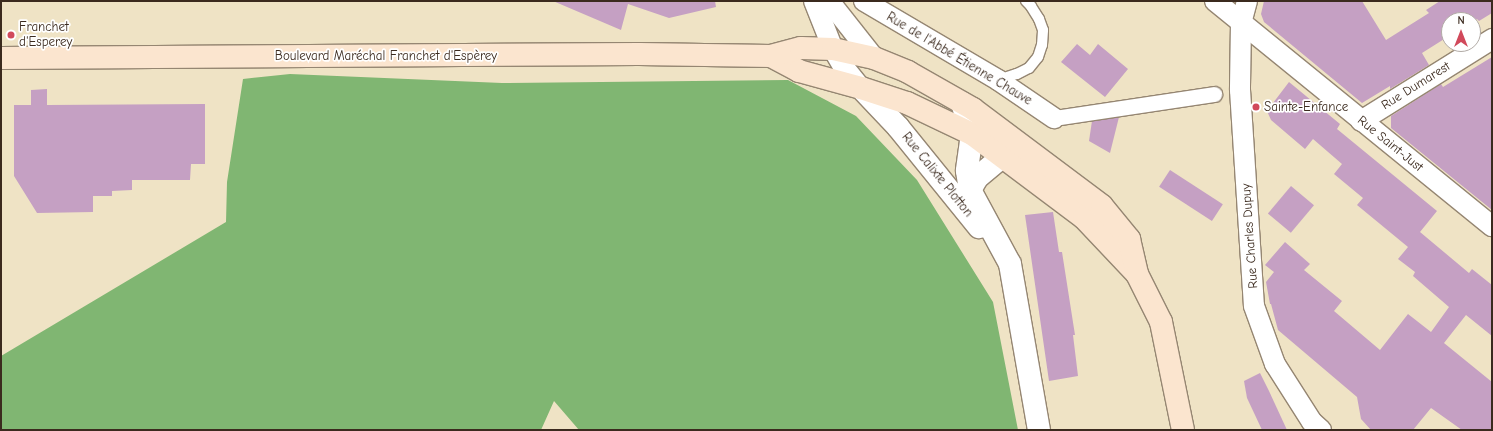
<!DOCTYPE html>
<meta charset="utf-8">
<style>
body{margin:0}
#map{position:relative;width:1493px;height:431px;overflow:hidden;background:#efe3c5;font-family:"Comic Neue",sans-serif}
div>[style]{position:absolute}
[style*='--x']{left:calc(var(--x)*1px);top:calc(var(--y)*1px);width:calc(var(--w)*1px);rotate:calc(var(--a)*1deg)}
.forest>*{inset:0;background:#80b672}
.building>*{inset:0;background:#c5a0c3;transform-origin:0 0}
.roads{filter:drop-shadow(1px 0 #958672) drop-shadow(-1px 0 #958672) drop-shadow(0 1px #958672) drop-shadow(0 -1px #958672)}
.service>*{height:10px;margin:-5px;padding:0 5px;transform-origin:5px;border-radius:5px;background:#fff}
.pedestrian>*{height:15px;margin:-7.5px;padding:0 7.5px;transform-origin:7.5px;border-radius:7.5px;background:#fff}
.minor>*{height:20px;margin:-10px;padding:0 10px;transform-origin:10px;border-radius:10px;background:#fff}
.tertiary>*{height:22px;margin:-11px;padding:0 11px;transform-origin:11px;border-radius:11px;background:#fff}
.secondary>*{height:22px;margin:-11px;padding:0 11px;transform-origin:11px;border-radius:11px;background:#fbe5cf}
.dots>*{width:11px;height:11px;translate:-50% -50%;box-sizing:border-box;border:2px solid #fff;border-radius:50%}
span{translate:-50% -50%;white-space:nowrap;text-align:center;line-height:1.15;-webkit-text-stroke:3.5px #fff;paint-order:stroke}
.poi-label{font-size:13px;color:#3b2a1e}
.left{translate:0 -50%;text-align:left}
.street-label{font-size:13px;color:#3b2a1e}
.frame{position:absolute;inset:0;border:2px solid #3b2a1e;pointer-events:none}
.north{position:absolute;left:1441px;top:12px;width:40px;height:40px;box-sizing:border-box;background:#fff;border:1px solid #b1aaa5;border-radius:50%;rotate:0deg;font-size:11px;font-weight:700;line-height:16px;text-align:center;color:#3b2a1e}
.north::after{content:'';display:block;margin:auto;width:14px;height:18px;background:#d1495b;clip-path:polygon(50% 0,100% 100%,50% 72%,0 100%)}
</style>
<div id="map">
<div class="forest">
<i style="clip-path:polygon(290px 74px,502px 83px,788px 80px,856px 116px,917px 180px,993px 302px,1018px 430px,579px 430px,554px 401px,541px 430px,1px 430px,1px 356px,226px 222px,227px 182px,243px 79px)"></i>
</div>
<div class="building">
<i style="clip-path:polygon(553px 1px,715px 1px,716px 7px,669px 18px,628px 4px,621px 30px)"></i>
<i style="clip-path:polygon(1264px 1px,1362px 1px,1386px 40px,1429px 13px,1426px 10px,1440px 1px,1492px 1px,1492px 13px,1479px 21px,1477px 19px,1473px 21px,1449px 20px,1449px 36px,1422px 53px,1429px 65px,1390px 89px,1390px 86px,1362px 103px,1264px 22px,1261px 14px)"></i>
<i style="clip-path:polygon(1077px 44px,1090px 55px,1098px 44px,1128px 69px,1105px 97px,1061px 62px)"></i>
<i style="clip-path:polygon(1492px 57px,1492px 210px,1391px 128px,1391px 116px,1441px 84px,1443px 87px)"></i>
<i style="clip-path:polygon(1289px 82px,1340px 124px,1337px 129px,1437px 211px,1420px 232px,1469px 273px,1472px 269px,1492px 285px,1492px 336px,1466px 315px,1444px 343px,1492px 382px,1492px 430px,1462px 430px,1431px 408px,1413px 430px,1371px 430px,1361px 419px,1357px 397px,1278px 330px,1271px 304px,1270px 304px,1266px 282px,1274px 272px,1265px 265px,1285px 242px,1310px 264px,1304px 270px,1342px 301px,1334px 311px,1380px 350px,1408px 314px,1431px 332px,1449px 307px,1413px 276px,1415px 272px,1398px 259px,1408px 247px,1357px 205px,1363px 198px,1334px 174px,1342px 164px,1313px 139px,1305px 149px,1271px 120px,1267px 111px)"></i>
<i style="clip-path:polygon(47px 89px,47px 105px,205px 104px,205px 164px,191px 164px,190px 180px,132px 180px,132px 190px,112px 191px,112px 196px,93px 196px,93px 212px,37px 213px,14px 176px,14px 105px,31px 105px,31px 90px)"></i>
<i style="clip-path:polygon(1119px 117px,1110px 153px,1089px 141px,1092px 121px)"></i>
<i style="left:1170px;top:170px;width:63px;height:20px;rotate:33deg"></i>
<i style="left:1291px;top:186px;width:30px;height:36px;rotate:40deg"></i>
<i style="clip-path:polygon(1053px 212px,1059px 252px,1062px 252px,1075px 335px,1073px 335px,1078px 376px,1049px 381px,1025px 215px)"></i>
<i style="clip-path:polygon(1260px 373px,1269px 391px,1287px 430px,1262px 430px,1247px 398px,1244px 381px)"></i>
</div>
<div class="roads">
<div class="service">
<i style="--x:998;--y:80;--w:20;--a:-18"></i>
<i style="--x:1017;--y:74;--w:13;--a:-27"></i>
<i style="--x:1029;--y:68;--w:14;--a:-51"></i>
<i style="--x:1038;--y:57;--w:13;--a:-72"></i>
<i style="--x:1042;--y:45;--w:15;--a:-86"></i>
<i style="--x:1043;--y:30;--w:12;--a:-110"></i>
<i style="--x:1039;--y:19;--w:15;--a:-122"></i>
<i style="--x:1031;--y:6;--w:7;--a:-135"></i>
</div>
<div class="pedestrian">
<i style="--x:1054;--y:118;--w:162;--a:-8.5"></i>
</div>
<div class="minor">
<i style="--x:814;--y:1;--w:52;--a:68.4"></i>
<i style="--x:833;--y:49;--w:20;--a:60"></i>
<i style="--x:843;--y:66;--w:28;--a:51"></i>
<i style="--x:829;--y:1;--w:73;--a:51.7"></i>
<i style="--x:864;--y:1;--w:156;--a:30.5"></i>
<i style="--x:998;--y:80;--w:68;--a:34.2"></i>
<i style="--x:1215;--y:1;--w:357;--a:39.1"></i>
<i style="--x:1247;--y:1;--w:23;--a:105"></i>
<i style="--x:1241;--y:23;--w:67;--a:90.9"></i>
<i style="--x:1240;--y:90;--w:216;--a:86.3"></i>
<i style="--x:1254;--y:306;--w:62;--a:70.1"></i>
<i style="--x:1275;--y:364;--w:69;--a:57.5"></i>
<i style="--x:1312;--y:422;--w:12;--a:42"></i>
<i style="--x:1361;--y:121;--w:155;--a:-32"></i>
</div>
<div class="tertiary">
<i style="--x:861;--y:88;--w:54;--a:46.5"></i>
<i style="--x:898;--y:127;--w:129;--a:51"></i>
<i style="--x:962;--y:103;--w:33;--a:72"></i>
<i style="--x:972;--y:134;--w:37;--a:98"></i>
<i style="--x:967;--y:171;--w:19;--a:81"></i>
<i style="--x:1003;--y:156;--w:34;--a:140"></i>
<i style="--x:977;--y:178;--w:14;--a:120"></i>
<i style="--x:970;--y:190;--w:84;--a:61.6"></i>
<i style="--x:1010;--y:264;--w:169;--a:80.1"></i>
</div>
<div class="secondary">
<i style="--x:771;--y:56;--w:32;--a:28"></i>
<i style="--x:799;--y:71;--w:64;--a:15.3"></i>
<i style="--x:861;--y:88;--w:48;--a:18.1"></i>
<i style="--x:907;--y:103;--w:72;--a:25.5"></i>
<i style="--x:972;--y:134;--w:140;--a:36.9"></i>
<i style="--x:1084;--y:218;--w:76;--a:46.6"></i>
<i style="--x:1;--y:58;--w:638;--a:-0.36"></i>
<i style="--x:639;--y:54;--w:132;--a:0.9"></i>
<i style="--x:771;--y:56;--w:31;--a:-15"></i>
<i style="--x:801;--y:48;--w:32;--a:2"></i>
<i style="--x:833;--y:49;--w:42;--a:12.4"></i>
<i style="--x:874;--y:58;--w:37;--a:22"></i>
<i style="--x:908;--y:72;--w:75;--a:29.6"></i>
<i style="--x:973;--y:109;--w:161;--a:36.9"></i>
<i style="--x:1102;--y:206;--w:43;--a:50.7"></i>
<i style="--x:1129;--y:239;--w:36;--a:77"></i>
<i style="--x:1137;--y:274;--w:54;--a:63.4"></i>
<i style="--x:1161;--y:322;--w:110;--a:78.5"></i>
</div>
</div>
<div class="dots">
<i style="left:11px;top:35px;background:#d1495b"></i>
<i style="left:1256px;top:107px;background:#d1495b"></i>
</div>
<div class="poi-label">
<span class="left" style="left:19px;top:35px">Franchet<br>d'Esperey</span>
<span class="left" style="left:1264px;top:107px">Sainte-Enfance</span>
</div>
<div class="street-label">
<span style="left:386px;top:56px">Boulevard Maréchal Franchet d'Espèrey</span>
<span style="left:959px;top:59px;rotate:31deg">Rue de l'Abbé Étienne Chauve</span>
<span style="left:1416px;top:86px;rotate:-32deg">Rue Dumarest</span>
<span style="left:1390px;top:144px;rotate:39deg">Rue Saint-Just</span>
<span style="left:937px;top:175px;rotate:51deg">Rue Calixte Plotton</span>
<span style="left:1250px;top:236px;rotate:-94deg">Rue Charles Dupuy</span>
</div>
<div class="frame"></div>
<div class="north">N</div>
</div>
